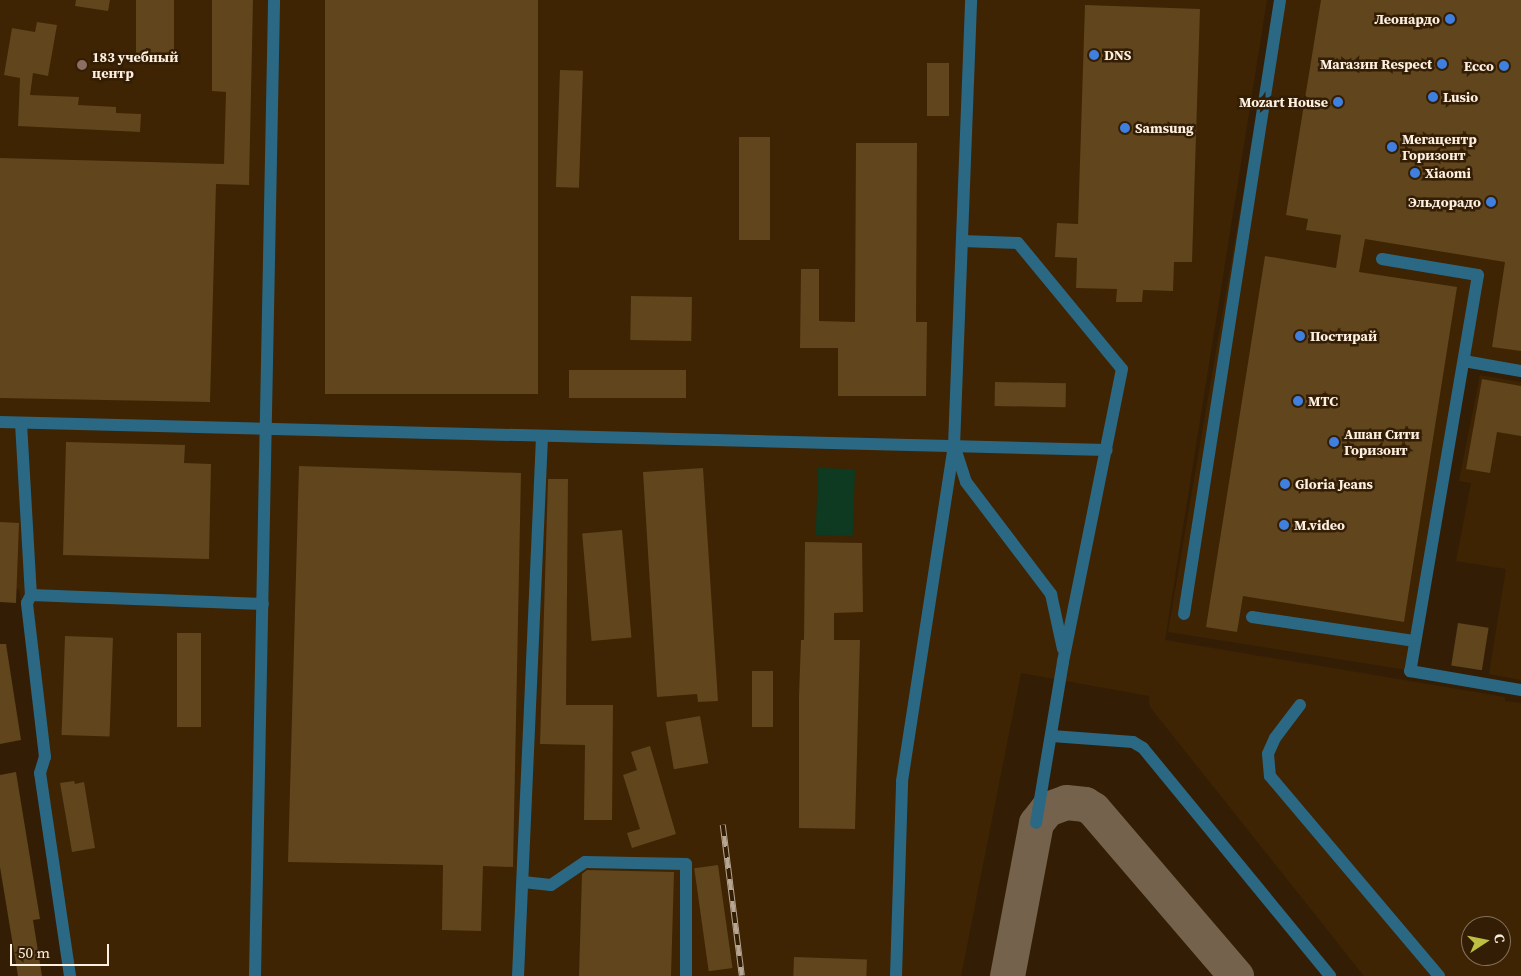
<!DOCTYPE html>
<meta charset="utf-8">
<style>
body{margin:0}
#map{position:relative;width:1521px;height:976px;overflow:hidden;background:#331e05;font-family:"Source Serif 4",serif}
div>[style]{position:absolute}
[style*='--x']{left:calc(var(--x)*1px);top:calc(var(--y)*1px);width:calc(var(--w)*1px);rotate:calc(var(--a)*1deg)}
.built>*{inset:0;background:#3e2403}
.green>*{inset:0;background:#0d3a20;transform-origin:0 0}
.taxiway>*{height:35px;margin:-17.5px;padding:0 17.5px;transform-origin:17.5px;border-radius:17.5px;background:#74624c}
.building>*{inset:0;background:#60451d;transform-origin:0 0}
.minor>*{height:12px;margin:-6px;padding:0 6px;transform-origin:6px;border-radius:6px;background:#2b6884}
.rail>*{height:5.5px;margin-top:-2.75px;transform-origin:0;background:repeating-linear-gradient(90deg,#331e05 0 11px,#b6a693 0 22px);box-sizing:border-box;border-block:1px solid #b6a693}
.dots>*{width:14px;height:14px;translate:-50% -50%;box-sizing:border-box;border:2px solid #331e05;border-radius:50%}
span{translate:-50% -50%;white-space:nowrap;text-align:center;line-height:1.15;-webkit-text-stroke:5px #331e05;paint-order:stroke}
.poi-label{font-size:14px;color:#fef0e1;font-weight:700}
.right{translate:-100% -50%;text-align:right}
.left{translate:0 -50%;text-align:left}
.north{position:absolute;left:1461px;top:916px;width:50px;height:50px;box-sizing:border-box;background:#331e05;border:1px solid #84725d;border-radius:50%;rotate:79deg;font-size:14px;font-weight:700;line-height:20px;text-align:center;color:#fef0e1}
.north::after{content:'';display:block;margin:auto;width:18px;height:22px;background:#bdbf43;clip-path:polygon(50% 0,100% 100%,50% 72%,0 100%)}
.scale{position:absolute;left:10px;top:944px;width:99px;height:22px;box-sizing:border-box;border:2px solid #fef0e1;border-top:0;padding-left:6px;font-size:15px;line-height:18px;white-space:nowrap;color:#fef0e1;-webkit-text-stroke:4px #331e05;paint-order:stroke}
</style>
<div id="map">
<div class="built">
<i style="clip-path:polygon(evenodd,0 0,1267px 0,1165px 640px,1505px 697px,1505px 701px,1521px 703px,1521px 976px,1364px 976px,1150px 707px,1149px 696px,1021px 673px,961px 976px,64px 976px,36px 767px,50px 762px,19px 589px,0 592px,0 0,1471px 926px,1501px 926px,1501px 956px,1471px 956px,1471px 926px)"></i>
<i style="clip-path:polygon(1276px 0,1521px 0,1521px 367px,1469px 359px,1413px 671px,1168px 632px)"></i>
<i style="clip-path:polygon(1480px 375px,1521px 382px,1521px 680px,1489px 674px,1506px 569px,1456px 561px,1471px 483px,1459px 481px)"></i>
</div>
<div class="green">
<i style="left:818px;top:468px;width:37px;height:67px;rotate:2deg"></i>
</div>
<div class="taxiway">
<i style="--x:1007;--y:976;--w:156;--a:-79.3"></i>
<i style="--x:1036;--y:823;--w:18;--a:-52"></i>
<i style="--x:1047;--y:809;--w:20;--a:-20"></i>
<i style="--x:1066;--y:802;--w:19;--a:6"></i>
<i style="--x:1085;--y:804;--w:9;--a:32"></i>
<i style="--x:1093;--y:809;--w:220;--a:49.4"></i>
</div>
<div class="building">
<i style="clip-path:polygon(76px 0,110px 0,108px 11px,75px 6px)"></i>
<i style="left:136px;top:0;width:38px;height:58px"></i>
<i style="clip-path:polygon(212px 0,253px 0,249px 185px,216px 184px,210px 402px,0 398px,0 158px,224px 164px,226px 92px,212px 91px)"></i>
<i style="left:325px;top:0;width:213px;height:394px"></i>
<i style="clip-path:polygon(1321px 0,1521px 0,1521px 351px,1492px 347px,1505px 262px,1365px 239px,1359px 272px,1457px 287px,1404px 622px,1243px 596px,1237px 632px,1206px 627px,1265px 256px,1336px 268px,1341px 235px,1306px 230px,1308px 219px,1286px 215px)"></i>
<i style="clip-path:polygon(1085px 5px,1200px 9px,1192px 262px,1174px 262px,1173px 291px,1143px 290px,1142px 302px,1116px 302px,1117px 289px,1076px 288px,1077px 258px,1055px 257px,1057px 223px,1078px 224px)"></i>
<i style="clip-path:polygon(37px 22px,57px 25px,48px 76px,33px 73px,30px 95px,79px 97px,78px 105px,116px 107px,116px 113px,141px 114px,140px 132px,18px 126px,20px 78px,4px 75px,12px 28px,35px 32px)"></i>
<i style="left:927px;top:63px;width:22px;height:53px"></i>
<i style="left:560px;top:70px;width:23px;height:117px;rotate:2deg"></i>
<i style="left:739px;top:137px;width:31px;height:103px"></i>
<i style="clip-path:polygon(856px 143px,917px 143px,916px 322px,927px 322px,926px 396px,838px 396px,838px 348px,800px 348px,801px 269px,819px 269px,819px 321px,855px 322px)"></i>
<i style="left:631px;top:296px;width:61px;height:44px;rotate:1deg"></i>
<i style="left:569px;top:370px;width:117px;height:28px"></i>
<i style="clip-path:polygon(1482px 379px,1521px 386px,1521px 436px,1497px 432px,1490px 473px,1466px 469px)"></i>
<i style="left:995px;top:382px;width:71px;height:24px;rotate:1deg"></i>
<i style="clip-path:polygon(66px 442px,185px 445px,184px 463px,211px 464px,209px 559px,63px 555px)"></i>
<i style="clip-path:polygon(299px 466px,521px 473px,513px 867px,483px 866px,481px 931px,442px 930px,443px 865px,288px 862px)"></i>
<i style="clip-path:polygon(703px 468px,718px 701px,698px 702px,697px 694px,657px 697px,643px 472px)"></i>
<i style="clip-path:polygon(548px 479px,568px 479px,566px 705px,613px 705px,612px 820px,584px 820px,585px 745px,540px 744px)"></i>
<i style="clip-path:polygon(0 522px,19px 523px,16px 603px,0 602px)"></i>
<i style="left:622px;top:530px;width:108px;height:40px;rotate:85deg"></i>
<i style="clip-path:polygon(805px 542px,862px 543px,863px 612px,834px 613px,834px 640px,860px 640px,855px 829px,799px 828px,799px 696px,801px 640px,804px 640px)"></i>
<i style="left:1458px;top:623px;width:31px;height:43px;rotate:9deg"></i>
<i style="left:177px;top:633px;width:24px;height:94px"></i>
<i style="left:65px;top:636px;width:48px;height:99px;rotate:2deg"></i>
<i style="clip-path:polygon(0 644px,6px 644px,21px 740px,0 744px)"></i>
<i style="left:752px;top:671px;width:21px;height:56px"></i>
<i style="left:700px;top:716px;width:48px;height:35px;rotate:80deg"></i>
<i style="clip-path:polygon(650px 746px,676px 834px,632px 848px,627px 833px,640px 829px,623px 775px,637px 770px,631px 752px)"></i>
<i style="clip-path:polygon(16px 772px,40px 919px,33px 920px,42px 976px,18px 976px,0 867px,0 775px)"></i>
<i style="clip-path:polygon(74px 781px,75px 784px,84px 782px,95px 848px,72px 852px,60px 783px)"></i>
<i style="left:718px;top:865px;width:104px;height:24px;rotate:82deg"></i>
<i style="clip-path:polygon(587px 870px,674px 872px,671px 976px,579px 976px,582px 874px)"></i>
<i style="left:794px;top:957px;width:73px;height:19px;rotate:2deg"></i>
</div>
<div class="minor">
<i style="--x:962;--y:241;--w:56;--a:2"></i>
<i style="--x:1018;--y:243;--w:163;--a:50.5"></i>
<i style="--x:1122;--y:369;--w:299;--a:101.4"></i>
<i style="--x:1063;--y:662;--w:163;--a:99.5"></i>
<i style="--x:1382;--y:259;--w:97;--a:9.5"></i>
<i style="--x:1478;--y:275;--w:402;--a:99.7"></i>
<i style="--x:1410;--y:671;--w:113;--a:9.7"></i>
<i style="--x:1464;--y:361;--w:58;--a:10"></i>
<i style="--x:0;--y:422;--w:1107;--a:1.45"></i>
<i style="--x:21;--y:423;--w:172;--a:86.7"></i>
<i style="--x:955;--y:448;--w:36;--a:72"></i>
<i style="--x:966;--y:482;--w:141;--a:52.8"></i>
<i style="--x:1051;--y:594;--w:56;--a:77.7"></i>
<i style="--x:1184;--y:614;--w:621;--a:-81.11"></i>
<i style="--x:1252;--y:617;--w:165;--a:8.4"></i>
<i style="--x:1300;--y:705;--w:41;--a:127.1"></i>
<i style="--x:1275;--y:738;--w:17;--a:114"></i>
<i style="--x:1268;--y:754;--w:22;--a:85"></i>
<i style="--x:1270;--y:776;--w:262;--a:49.8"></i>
<i style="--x:1052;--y:736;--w:81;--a:4.2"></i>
<i style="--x:1133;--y:742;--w:12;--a:31"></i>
<i style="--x:1143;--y:748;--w:295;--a:50.6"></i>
<i style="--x:523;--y:882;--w:28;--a:6"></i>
<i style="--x:551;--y:885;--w:41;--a:-34.1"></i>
<i style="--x:585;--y:862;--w:101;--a:1.1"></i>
<i style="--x:686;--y:864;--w:112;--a:90"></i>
<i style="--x:70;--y:976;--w:205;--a:-98.4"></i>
<i style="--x:40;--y:773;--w:17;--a:-73"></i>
<i style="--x:45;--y:757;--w:155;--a:-96.7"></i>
<i style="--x:27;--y:603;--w:9;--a:-63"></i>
<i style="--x:31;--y:595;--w:232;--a:2.2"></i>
<i style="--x:255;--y:976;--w:976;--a:-88.88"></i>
<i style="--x:518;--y:976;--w:540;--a:-87.45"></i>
<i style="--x:896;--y:976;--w:195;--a:-88.2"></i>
<i style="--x:902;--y:781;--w:339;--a:-81.2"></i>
<i style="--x:954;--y:446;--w:446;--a:-87.8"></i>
</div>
<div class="rail">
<i style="--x:723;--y:825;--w:152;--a:82.8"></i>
</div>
<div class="dots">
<i style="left:1450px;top:19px;background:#3f7fe0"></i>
<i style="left:1094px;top:55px;background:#3f7fe0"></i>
<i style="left:1442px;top:64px;background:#3f7fe0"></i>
<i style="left:82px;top:65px;background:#8d6e63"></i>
<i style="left:1504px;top:66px;background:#3f7fe0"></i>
<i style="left:1433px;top:97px;background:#3f7fe0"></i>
<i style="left:1338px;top:102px;background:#3f7fe0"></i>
<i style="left:1125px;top:128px;background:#3f7fe0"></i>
<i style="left:1392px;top:147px;background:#3f7fe0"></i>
<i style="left:1415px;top:173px;background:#3f7fe0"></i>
<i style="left:1491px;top:202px;background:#3f7fe0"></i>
<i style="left:1300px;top:336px;background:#3f7fe0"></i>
<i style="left:1298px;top:401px;background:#3f7fe0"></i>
<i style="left:1334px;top:442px;background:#3f7fe0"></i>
<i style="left:1285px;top:484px;background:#3f7fe0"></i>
<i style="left:1284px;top:525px;background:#3f7fe0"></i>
</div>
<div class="poi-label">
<span class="right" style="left:1440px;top:19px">Леонардо</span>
<span class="left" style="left:1104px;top:55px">DNS</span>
<span class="left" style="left:92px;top:65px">183 учебный<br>центр</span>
<span class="right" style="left:1432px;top:64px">Магазин Respect</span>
<span class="right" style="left:1494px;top:66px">Ecco</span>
<span class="left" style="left:1443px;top:97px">Lusio</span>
<span class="right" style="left:1328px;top:102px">Mozart House</span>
<span class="left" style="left:1135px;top:128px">Samsung</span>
<span class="left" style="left:1402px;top:147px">Мегацентр<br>Горизонт</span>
<span class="left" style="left:1425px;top:173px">Xiaomi</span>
<span class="right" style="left:1481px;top:202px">Эльдорадо</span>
<span class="left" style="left:1310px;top:336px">Постирай</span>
<span class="left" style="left:1308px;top:401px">МТС</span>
<span class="left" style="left:1344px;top:442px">Ашан Сити<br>Горизонт</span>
<span class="left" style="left:1295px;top:484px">Gloria Jeans</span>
<span class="left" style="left:1294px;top:525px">M.video</span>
</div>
<div class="north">С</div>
<div class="scale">50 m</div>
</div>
